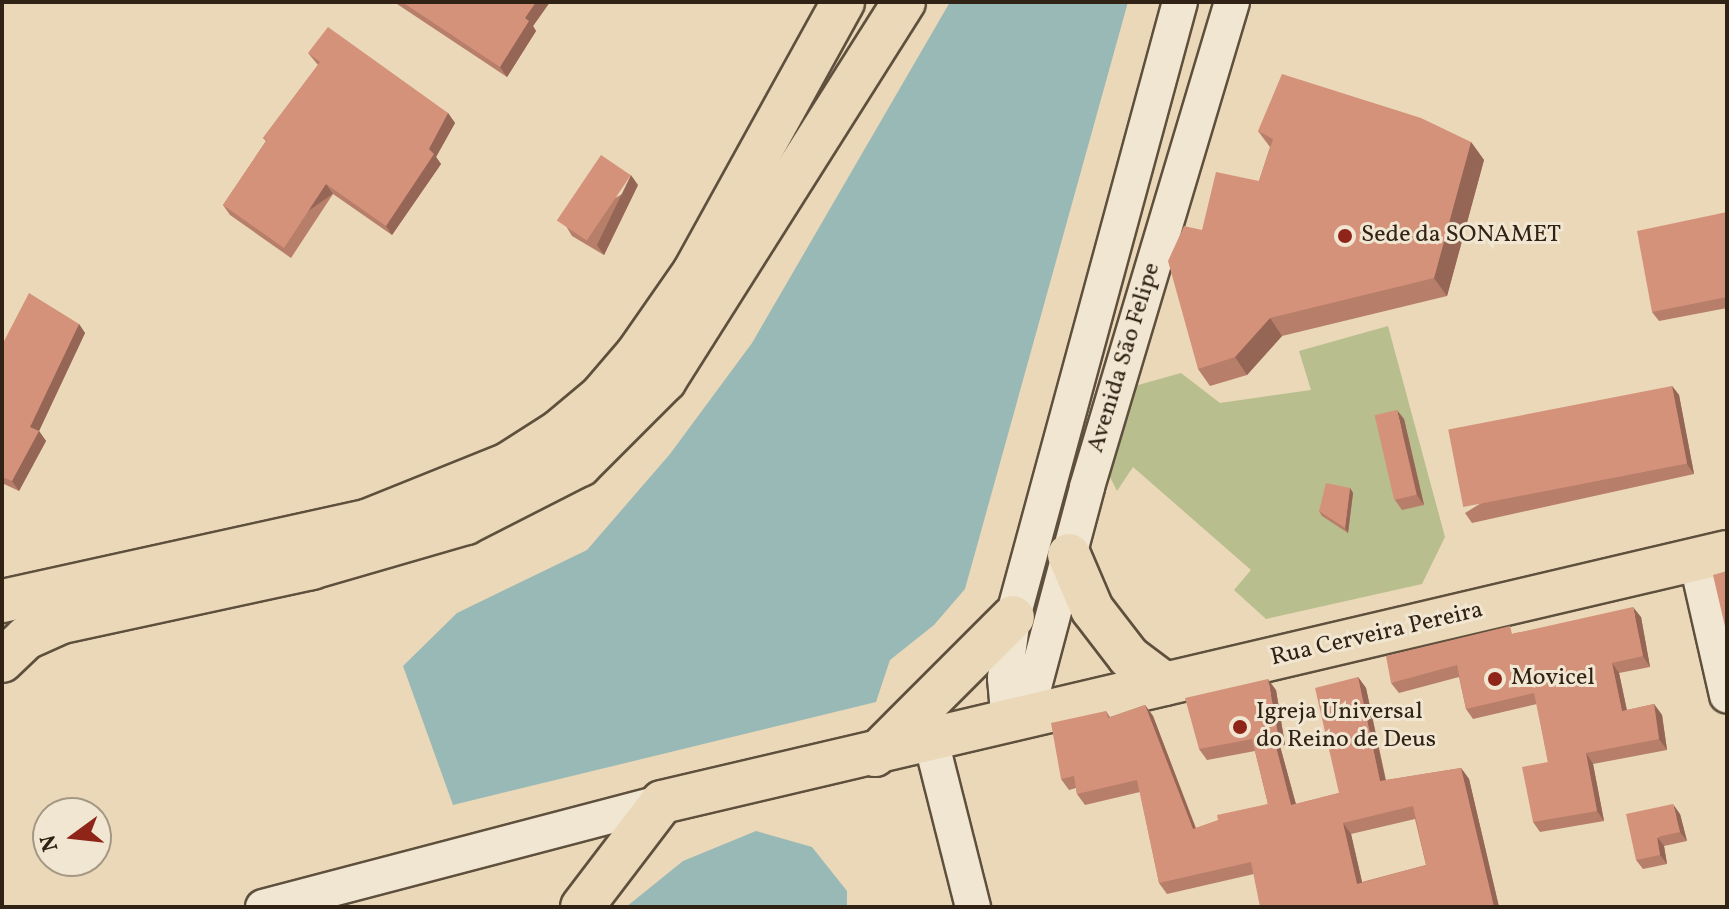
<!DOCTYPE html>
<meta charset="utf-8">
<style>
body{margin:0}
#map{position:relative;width:1729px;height:909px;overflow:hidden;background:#ead8b8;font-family:Vollkorn,serif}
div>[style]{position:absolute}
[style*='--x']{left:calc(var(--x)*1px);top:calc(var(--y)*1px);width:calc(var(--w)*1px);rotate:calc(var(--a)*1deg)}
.green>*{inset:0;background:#b8be8d}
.water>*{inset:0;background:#99b9b6}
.roads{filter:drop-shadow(2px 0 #5e503d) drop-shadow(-2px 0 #5e503d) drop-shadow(0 2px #5e503d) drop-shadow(0 -2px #5e503d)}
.minor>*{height:34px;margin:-17px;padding:0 17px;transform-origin:17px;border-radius:17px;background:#f1e6d1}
.major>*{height:42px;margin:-21px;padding:0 21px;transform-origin:21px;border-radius:21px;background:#ead8b8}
.wall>*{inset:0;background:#b77e6a}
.shaded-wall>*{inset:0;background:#956656;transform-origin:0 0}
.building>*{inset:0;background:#d5927b;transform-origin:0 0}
.dots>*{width:22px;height:22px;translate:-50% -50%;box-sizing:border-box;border:4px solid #f1e6d1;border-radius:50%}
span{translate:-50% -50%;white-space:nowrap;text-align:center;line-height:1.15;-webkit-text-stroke:6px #f1e6d1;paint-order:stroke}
.poi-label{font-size:24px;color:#302214}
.left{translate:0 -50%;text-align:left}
.street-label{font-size:24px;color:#302214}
.frame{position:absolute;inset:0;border:4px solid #302214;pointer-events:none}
.north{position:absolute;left:32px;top:797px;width:80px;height:80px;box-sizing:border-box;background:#f1e6d1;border:2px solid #a49885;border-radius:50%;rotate:255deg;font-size:22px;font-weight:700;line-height:32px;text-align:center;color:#302214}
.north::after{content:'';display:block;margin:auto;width:28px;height:36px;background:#8f2418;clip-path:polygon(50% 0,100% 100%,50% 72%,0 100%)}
</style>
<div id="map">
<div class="green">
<i style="clip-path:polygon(1388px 326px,1445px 537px,1422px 584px,1266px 619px,1234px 590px,1251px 570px,1133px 467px,1117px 491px,1109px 475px,1131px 387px,1181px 373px,1220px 403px,1311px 390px,1299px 351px)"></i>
</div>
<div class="water">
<i style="clip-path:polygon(950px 2px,1128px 2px,965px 589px,934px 625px,890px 660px,876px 702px,453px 805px,403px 666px,457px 613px,587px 550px,670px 454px,752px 343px)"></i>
<i style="clip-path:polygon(756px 831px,812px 847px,847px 891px,847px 907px,626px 907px,683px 861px)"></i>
</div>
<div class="roads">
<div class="minor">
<i style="--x:1696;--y:559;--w:140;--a:77.2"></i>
<i style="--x:1026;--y:717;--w:238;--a:-75.1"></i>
<i style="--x:1087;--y:487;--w:506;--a:-73.35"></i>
<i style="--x:1018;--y:719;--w:21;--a:-121"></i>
<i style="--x:1007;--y:701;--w:23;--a:-95"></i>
<i style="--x:1005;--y:678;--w:62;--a:-82.5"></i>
<i style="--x:1013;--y:617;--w:637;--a:-74.81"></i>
<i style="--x:931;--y:741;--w:171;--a:75.8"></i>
<i style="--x:263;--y:907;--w:413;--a:-14.7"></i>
</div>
<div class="major">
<i style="--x:1069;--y:555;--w:59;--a:66.9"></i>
<i style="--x:1092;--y:609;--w:61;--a:52.4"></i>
<i style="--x:1129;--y:657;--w:45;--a:36.9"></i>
<i style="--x:2;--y:601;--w:376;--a:-12.4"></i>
<i style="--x:369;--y:520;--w:150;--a:-21.9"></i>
<i style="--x:508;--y:464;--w:59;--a:-32.6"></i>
<i style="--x:558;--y:432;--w:56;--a:-39.9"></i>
<i style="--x:601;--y:396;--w:55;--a:-49.4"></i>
<i style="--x:637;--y:354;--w:100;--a:-55.2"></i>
<i style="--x:694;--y:272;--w:308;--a:-61.1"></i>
<i style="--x:2;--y:661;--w:33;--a:-44"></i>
<i style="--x:26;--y:638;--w:39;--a:-24"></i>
<i style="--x:62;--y:622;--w:255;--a:-12.2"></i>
<i style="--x:311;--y:568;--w:161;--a:-16.2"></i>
<i style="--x:466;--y:523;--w:128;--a:-27"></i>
<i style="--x:580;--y:465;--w:120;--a:-45"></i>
<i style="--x:665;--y:380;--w:447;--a:-57.7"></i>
<i style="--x:875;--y:755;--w:195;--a:-45"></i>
<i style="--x:582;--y:907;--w:132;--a:-52.7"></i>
<i style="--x:662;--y:802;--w:1094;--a:-13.21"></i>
</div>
</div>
<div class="wall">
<i style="clip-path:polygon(394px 2px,550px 2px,533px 26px,536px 31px,507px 77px)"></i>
<i style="clip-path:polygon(308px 53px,448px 113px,455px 123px,436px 157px,441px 164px,392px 235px,333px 194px,291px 258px,230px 215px,223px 205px,266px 141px,263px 138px,318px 65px)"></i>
<i style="clip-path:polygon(1258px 131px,1471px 142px,1484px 160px,1447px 296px,1282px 336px,1247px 375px,1210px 386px,1198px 369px,1202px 230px,1259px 181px,1270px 147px)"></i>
<i style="clip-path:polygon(638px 185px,604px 255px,572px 236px,566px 226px)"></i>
<i style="clip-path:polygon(1727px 212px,1727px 308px,1659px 321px,1652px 312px)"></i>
<i style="clip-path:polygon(79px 324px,85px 333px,39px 431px,46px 441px,19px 491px,2px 483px,2px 345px)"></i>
<i style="clip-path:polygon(1672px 386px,1679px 395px,1694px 474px,1472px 523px,1465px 513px)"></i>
<i style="clip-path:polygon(1404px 419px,1424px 505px,1402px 510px,1395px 500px)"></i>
<i style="clip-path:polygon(1350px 488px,1353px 493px,1348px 533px,1322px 516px,1319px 511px)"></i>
<i style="clip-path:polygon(1641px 617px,1650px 667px,1619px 673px,1627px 710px,1654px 704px,1662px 715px,1667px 750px,1593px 764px,1604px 821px,1540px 832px,1533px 822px,1548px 762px,1537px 704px,1473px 719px,1466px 709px,1459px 677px,1399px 693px,1391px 683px,1515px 633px)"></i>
<i style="clip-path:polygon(evenodd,1358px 677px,1366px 688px,1386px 780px,1461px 768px,1469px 779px,1499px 907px,1254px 874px,1167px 894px,1159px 883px,1140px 792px,1085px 805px,1077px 794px,1076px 788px,1069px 790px,1061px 779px,1106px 711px,1110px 717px,1145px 705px,1153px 716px,1196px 828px,1268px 804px,1255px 751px,1207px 760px,1199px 749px,1276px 690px,1285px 745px,1280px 746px,1296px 804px,1339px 793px,1358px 677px,1415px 819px,1426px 865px,1362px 882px,1351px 834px,1415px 819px)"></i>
<i style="clip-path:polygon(1680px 814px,1687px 841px,1664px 846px,1667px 864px,1643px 869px,1636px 860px)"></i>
</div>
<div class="shaded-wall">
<i style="clip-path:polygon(536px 2px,550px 2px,533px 26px,536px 31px,507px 77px,500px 67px,525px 18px)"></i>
<i style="clip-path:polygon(448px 113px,455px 123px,436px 157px,441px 164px,392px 235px,386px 226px)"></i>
<i style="clip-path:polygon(1471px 142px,1484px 160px,1447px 296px,1434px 278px)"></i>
<i style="clip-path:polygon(631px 175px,638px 185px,604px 255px,597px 245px)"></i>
<i style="left:326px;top:184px;width:12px;height:77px;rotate:55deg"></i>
<i style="clip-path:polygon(1270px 318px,1282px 336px,1247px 375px,1235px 357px)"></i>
<i style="clip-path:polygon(79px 324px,85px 333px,39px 431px,46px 441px,19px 491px,12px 481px,30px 427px)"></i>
<i style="clip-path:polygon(1672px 386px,1679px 395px,1694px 474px,1687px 464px)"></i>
<i style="clip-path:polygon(1397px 410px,1404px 419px,1424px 505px,1417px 495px)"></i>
<i style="clip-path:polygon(1350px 488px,1353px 493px,1348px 533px,1345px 528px)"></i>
<i style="clip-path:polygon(1633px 607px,1641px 617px,1650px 667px,1643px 656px)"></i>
<i style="clip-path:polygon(1612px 663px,1619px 673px,1629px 721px,1622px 711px)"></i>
<i style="clip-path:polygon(1358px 677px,1366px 688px,1388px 792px,1380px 781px)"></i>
<i style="clip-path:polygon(1268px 679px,1276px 690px,1285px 745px,1278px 734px)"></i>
<i style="clip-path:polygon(1654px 704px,1662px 715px,1667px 750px,1659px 739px)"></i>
<i style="clip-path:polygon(1145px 705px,1153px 716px,1200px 840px,1193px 829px)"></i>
<i style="clip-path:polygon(1273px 735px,1280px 746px,1299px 816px,1291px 805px)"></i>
<i style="clip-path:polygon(1586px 753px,1593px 764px,1604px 821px,1597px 811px)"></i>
<i style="clip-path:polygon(1461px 768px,1469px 779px,1499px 907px,1494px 907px)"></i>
<i style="clip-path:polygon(1673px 804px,1680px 814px,1687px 841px,1680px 832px)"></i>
<i style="clip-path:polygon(1343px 823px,1351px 834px,1365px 895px,1357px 884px)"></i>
<i style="clip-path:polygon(1657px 837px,1664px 846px,1667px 864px,1660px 855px)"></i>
</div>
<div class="building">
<i style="clip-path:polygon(402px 2px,536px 2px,525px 18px,529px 21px,500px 67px)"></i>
<i style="clip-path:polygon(328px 27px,448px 113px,429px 149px,434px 154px,386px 226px,326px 184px,284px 248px,223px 205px,267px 140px,263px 138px,320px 62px,308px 53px)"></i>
<i style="clip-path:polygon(1282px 74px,1421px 118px,1471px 142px,1434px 278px,1270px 318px,1235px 357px,1198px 369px,1168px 261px,1184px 226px,1202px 230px,1216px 172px,1259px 181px,1273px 139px,1258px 131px)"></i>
<i style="left:601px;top:155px;width:36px;height:79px;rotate:34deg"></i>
<i style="clip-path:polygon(1727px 212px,1727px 297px,1652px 312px,1637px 231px)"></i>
<i style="clip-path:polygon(29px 293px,79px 324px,30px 427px,39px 431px,12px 481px,2px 477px,2px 345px)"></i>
<i style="left:1672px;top:386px;width:79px;height:228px;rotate:79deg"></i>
<i style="left:1397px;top:410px;width:87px;height:23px;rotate:77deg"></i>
<i style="clip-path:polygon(1326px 483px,1350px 488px,1345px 528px,1319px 511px)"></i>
<i style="clip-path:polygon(1727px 571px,1727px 635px,1713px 575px)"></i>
<i style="clip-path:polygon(1633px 607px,1643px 656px,1612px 663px,1622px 711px,1654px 704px,1659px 739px,1586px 753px,1597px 811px,1533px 822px,1522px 767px,1548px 762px,1534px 693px,1466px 709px,1457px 665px,1391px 683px,1386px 656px,1510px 626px,1512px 634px)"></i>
<i style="clip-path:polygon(evenodd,1358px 677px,1380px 781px,1461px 768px,1494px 907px,1260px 907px,1251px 862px,1159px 883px,1137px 780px,1077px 794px,1074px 776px,1061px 779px,1051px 723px,1106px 711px,1108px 718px,1145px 705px,1193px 829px,1218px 820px,1217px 815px,1268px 804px,1252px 739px,1199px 749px,1185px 698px,1268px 679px,1278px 734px,1273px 735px,1291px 805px,1339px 793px,1315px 688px,1358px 677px,1413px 806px,1426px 865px,1357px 884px,1343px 823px,1413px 806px)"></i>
<i style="clip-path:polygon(1673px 804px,1680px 832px,1657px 837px,1660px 855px,1636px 860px,1626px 814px)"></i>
</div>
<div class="dots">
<i style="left:1345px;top:236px;background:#8f2418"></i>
<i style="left:1495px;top:679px;background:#8f2418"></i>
<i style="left:1240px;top:727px;background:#8f2418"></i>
</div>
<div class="poi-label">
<span class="left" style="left:1361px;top:236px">Sede da SONAMET</span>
<span class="left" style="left:1511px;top:679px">Movicel</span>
<span class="left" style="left:1256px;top:727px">Igreja Universal<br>do Reino de Deus</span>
</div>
<div class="street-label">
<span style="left:1125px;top:358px;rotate:-73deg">Avenida São Felipe</span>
<span style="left:1377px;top:635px;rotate:-13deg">Rua Cerveira Pereira</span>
</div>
<div class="frame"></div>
<div class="north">N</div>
</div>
